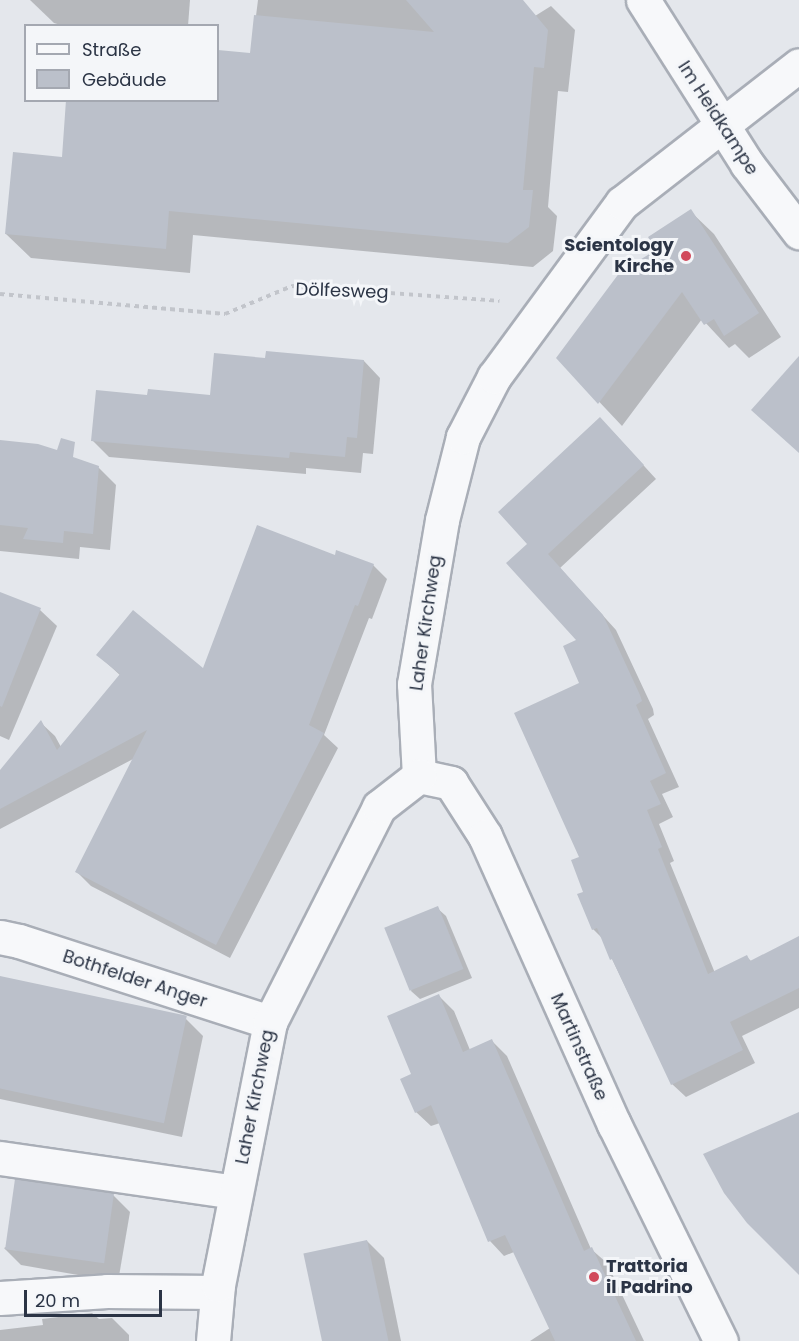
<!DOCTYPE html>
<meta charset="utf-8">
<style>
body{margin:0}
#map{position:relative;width:799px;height:1341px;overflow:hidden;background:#e4e7ec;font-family:Poppins,sans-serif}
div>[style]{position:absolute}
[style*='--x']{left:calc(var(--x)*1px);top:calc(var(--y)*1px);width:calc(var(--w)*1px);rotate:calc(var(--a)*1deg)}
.shadow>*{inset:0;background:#0003}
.building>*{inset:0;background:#bbc0ca;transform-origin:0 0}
.path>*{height:4px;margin-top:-2px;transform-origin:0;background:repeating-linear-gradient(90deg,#c2c5cb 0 4.5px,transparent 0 9px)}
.roads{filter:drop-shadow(2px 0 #a9aeb7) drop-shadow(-2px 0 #a9aeb7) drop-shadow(0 2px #a9aeb7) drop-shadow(0 -2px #a9aeb7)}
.minor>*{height:33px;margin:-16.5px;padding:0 16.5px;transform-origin:16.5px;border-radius:16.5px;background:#f7f8fa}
.dots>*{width:16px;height:16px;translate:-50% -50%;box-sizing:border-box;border:3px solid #f4f6f9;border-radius:50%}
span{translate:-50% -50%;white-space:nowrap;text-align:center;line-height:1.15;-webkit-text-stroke:6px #f4f6f9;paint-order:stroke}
.street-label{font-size:18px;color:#2b3445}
.poi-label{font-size:18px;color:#2b3445;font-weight:700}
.right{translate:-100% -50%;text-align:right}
.left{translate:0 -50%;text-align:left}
.legend{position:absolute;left:24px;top:24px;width:195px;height:78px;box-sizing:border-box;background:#f4f6f9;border:2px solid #a4a8b1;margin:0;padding:8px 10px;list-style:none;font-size:18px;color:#2b3445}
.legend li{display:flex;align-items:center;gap:12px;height:30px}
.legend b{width:30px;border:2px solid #a4a8b1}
.scale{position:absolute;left:24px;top:1290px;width:138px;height:27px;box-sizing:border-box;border:3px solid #2b3445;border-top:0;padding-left:8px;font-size:18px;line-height:21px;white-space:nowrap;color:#2b3445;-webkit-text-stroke:4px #f4f6f9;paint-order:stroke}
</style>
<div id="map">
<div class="shadow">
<i style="clip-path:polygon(30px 0,190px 0,188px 26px,64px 26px,54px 23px)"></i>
<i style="clip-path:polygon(258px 0,522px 0,535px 16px,551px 6px,575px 30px,568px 92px,558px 91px,548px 207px,557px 216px,553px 251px,533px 267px,193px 235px,190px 273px,31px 258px,6px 234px,64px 158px,218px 100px,218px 52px,251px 55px)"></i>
<i style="clip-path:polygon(690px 211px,714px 234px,781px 337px,749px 358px,735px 344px,729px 348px,702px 319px,622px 426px,558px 358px,658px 250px)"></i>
<i style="clip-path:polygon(267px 360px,364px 361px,380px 378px,373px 454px,363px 453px,361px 473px,306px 468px,306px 474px,109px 457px,92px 440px,149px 397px,212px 397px)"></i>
<i style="clip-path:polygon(613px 432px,656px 479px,560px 568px,616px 630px,653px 709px,654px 715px,648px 719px,679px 787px,662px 794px,673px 817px,659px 824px,674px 861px,670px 863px,715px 973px,747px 957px,752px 962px,799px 938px,799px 1008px,742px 1036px,755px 1063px,686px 1097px,672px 1084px,602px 938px,593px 929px,581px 858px,581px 683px,578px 640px,529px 544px)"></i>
<i style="clip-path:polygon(0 441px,99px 468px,116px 485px,110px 550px,80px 547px,79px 559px,0 551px)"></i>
<i style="clip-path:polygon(336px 557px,373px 565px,387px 579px,372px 619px,369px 618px,324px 735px,338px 748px,230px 958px,91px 886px,77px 872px,135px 758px,0 829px,0 772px,41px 723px,55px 736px,61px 747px,121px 676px,98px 655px,203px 671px)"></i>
<i style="clip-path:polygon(0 593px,40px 610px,57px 626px,9px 740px,0 736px)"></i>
<i style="clip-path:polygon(437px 908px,446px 916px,472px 978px,420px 999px,411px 991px)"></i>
<i style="clip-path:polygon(0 978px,186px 1019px,203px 1036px,182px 1137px,0 1099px)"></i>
<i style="clip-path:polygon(439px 996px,454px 1011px,470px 1050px,492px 1041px,507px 1056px,591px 1249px,607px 1263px,644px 1341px,530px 1341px,550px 1328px,514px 1252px,504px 1256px,490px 1241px,440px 1123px,431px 1126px,416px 1112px,413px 1075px)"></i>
<i style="clip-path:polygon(113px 1195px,130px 1212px,118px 1282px,21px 1265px,4px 1248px)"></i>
<i style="clip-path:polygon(367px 1241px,384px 1258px,401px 1341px,322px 1341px)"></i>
<i style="clip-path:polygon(92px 1313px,99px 1319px,112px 1318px,129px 1335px,129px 1341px,0 1341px,0 1330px,43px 1325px,42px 1319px)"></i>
</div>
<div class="building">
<i style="clip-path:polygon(406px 0,523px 0,548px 30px,544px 68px,534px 67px,523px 190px,533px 190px,529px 227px,508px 243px,169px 211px,166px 249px,5px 234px,13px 152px,62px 157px,66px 100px,218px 100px,218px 50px,250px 53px,254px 15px,434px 32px)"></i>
<i style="clip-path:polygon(691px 209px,759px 313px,724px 336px,714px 319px,704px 325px,682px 292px,598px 404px,556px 358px,620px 272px,656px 250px,648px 237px)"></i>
<i style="clip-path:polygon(266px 351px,364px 360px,357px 438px,347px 437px,345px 457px,290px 452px,289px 458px,91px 441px,96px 390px,147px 395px,148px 389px,210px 395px,214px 353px,265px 358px)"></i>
<i style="clip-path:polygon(799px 356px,799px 453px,751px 410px)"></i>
<i style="clip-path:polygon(600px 417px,644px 465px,548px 554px,603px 615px,640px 695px,642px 701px,636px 705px,666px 773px,650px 781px,661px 804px,647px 810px,662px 847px,658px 849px,708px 974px,747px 955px,750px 961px,799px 936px,799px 988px,730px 1022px,743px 1050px,671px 1085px,612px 959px,610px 960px,597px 928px,592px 930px,577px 894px,583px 892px,571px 860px,579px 857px,514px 713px,579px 683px,563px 646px,576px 640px,506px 563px,527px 544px,498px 512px)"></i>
<i style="clip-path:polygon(61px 438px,75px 442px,73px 457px,99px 466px,93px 534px,64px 531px,63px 543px,23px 539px,28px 528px,0 525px,0 440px,38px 444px,57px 450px)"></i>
<i style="clip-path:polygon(257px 525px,335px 555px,336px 550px,374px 564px,358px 606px,355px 605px,309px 725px,324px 733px,216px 945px,75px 872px,147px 730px,0 809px,0 770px,41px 720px,57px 750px,120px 674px,96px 655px,133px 610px,203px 668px)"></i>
<i style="clip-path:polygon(0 592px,41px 608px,2px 707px,0 706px)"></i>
<i style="left:438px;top:906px;width:68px;height:58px;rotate:68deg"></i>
<i style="left:0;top:976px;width:191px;height:110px;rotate:12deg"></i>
<i style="clip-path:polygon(439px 994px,463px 1052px,492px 1039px,584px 1251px,592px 1247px,636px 1341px,555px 1341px,505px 1235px,488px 1242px,431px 1105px,415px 1113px,400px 1079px,411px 1074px,387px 1016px)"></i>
<i style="clip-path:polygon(799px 1112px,799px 1275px,747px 1223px,724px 1193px,703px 1154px)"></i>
<i style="left:15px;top:1179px;width:100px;height:71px;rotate:8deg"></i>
<i style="left:367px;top:1240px;width:103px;height:65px;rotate:78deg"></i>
</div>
<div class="path">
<i style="--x:0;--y:294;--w:226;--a:5.1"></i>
<i style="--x:225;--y:314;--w:73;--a:-22.7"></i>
<i style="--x:292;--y:286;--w:208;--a:4.1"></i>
</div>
<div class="roads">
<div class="minor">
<i style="--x:643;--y:0;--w:194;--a:57.6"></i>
<i style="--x:747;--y:164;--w:86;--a:52.6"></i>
<i style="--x:419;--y:776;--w:92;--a:-93.1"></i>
<i style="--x:414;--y:684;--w:166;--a:-80.3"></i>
<i style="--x:442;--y:520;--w:86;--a:-75.8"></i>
<i style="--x:463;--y:437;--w:68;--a:-62.7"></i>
<i style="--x:494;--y:377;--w:216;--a:-53.7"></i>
<i style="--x:622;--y:203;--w:224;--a:-37.9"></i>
<i style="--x:419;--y:776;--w:33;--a:12"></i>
<i style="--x:451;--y:783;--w:63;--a:57.3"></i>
<i style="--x:485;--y:836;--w:316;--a:65.9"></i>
<i style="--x:614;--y:1124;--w:242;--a:63.8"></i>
<i style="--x:0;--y:937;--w:19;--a:12"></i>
<i style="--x:19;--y:941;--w:264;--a:17.9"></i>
<i style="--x:0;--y:1158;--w:238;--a:8.2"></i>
<i style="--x:0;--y:1298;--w:107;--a:-3.7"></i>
<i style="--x:107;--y:1291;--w:110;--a:0.5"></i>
<i style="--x:213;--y:1341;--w:56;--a:-84.9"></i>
<i style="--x:218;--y:1285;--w:268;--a:-78.8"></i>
<i style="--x:270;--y:1022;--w:241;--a:-63.1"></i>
<i style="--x:379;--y:807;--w:51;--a:-37.8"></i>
</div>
</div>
<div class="dots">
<i style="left:686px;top:256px;background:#d1495b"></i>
<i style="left:594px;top:1277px;background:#d1495b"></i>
</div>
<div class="street-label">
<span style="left:718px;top:118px;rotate:57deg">Im Heidkampe</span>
<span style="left:342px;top:291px;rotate:2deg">Dölfesweg</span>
<span style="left:426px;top:623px;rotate:-82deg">Laher Kirchweg</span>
<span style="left:135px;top:979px;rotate:18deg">Bothfelder Anger</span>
<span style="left:579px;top:1047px;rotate:66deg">Martinstraße</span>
<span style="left:255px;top:1097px;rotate:-79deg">Laher Kirchweg</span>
</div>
<div class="poi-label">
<span class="right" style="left:674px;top:256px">Scientology<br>Kirche</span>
<span class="left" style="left:606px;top:1277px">Trattoria<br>il Padrino</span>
</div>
<ul class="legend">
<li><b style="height:8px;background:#f7f8fa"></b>Straße</li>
<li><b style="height:16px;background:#bbc0ca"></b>Gebäude</li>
</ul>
<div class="scale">20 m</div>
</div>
